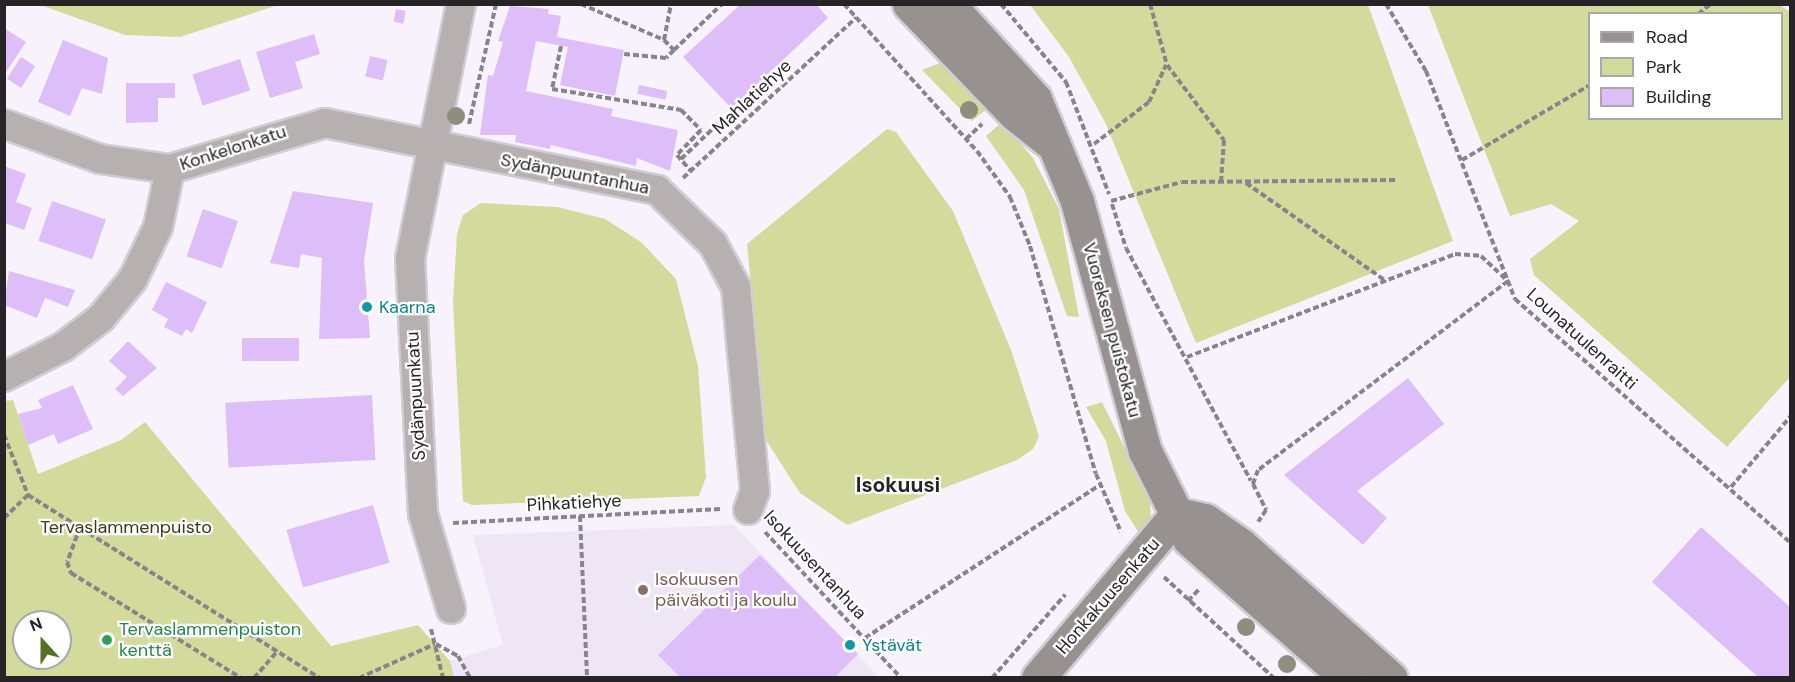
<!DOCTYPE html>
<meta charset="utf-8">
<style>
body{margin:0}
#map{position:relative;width:1795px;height:682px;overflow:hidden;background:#f7f2fb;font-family:"DM Sans",sans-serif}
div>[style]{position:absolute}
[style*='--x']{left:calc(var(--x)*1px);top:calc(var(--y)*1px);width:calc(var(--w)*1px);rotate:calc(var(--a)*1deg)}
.built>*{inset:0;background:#eee6f5}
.green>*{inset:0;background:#d2da9c}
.building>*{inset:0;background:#debef9;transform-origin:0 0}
.path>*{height:4px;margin-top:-2px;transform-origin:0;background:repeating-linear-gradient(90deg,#88848a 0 6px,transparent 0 9px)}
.roads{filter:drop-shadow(2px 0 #d1cdd5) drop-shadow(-2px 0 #d1cdd5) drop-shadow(0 2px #d1cdd5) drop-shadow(0 -2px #d1cdd5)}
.street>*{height:28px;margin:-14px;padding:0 14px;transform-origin:14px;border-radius:14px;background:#b6b1b0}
.secondary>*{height:33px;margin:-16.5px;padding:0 16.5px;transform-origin:16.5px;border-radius:16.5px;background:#97918f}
.trees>*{width:18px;height:18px;margin:-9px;border-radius:50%;background:#8e8e7e}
.dots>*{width:16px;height:16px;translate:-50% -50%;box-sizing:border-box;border:3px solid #fff;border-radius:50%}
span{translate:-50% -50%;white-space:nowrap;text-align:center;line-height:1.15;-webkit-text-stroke:4.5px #fff;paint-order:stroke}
.street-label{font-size:18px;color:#262427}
.culture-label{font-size:18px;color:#0d838f}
.left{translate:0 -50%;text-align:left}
.park-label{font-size:18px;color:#383c17}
.education-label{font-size:18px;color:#785e54}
.leisure-label{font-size:18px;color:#27864d}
.quarter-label{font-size:21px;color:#262427;font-weight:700}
.frame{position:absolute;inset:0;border:6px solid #262427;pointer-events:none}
.legend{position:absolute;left:1588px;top:12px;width:195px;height:108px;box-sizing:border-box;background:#fff;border:2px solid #a8a7a9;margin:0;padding:8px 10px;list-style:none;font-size:18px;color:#262427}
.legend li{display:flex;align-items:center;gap:12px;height:30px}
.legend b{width:30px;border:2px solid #a8a7a9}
.north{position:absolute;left:12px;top:610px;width:60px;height:60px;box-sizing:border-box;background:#fff;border:2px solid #a8a7a9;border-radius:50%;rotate:339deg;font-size:16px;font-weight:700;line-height:24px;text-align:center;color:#262427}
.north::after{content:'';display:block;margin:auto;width:21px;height:27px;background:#577022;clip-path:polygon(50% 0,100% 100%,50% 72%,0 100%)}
</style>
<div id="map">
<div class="built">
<i style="clip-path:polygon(734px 525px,879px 677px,454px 678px,450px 661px,503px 645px,473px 535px)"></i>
</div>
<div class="green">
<i style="clip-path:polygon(evenodd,1778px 4px,1790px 12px,1790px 377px,1727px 447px,1534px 275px,1530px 259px,1579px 221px,1551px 204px,1510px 216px,1428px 5px,1778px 4px,1590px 14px,1782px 14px,1782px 118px,1590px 118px,1590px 14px)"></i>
<i style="clip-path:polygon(40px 5px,40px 4px,278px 5px,180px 37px,125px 35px)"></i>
<i style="clip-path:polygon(1030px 5px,1368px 5px,1453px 241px,1196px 343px,1105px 122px,1069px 57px)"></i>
<i style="clip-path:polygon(943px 62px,988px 108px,972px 121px,922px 70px)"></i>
<i style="clip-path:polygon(1002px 122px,1033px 158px,1059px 209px,1079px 317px,1067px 316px,1024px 190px,986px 136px)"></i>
<i style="clip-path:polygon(887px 129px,896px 132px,953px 211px,1011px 350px,1039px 436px,1033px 449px,1017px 460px,847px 525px,800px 493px,766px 440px,747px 244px)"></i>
<i style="clip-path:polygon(481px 203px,557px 207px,605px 219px,641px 242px,676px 279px,698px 366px,706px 477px,699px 496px,472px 505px,463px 501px,453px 302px,457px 234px,463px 215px)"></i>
<i style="clip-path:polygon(evenodd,13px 400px,38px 474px,121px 440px,145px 422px,331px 646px,418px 625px,450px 661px,454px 677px,5px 677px,4px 401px,13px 400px,24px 622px,60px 622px,60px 658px,24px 658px,24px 622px)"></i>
<i style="clip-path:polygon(1102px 402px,1150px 499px,1151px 522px,1142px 538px,1125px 511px,1106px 441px,1086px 407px)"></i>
</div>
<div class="building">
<i style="clip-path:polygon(741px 4px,816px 4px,828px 18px,731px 108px,683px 57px)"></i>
<i style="clip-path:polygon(510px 6px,549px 9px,548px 14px,561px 16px,557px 37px,624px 50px,615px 96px,560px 85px,568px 47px,536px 41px,526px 91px,613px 109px,611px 116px,678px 130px,670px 171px,637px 158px,636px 166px,551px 145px,550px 149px,515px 142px,516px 135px,480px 135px,488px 75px,493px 76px,500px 53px,503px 42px,498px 41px)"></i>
<i style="left:396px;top:9px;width:10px;height:13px;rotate:11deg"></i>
<i style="clip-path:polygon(4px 28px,26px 42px,4px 75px)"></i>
<i style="clip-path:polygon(314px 34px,320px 54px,295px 62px,303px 88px,270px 98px,256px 52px)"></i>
<i style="clip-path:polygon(63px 40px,108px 58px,102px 94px,82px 88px,70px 116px,38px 102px)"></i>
<i style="left:370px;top:56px;width:18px;height:21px;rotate:13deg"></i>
<i style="left:21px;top:57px;width:17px;height:26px;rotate:33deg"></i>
<i style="left:240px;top:59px;width:33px;height:50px;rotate:72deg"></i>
<i style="clip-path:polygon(126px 83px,175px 83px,175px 98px,158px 98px,158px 122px,126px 123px)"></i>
<i style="left:639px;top:85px;width:29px;height:9px;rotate:12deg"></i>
<i style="clip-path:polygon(4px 166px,26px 174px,16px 202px,32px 208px,24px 230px,5px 223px)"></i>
<i style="clip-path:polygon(293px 191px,373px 203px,364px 261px,370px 338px,319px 339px,322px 258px,301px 254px,299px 268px,270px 263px)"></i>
<i style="left:52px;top:201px;width:57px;height:42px;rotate:19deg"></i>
<i style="left:203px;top:209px;width:37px;height:50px;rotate:19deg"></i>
<i style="clip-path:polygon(9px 271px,75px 290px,68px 307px,45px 298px,37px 318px,4px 305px)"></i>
<i style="clip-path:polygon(166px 282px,207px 302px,192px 333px,186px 329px,182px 336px,164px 327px,168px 319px,152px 310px)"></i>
<i style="left:299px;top:338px;width:23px;height:57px;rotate:90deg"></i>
<i style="clip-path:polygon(128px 341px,157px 368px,123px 396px,115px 389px,127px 377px,109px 361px)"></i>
<i style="clip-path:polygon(1408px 378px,1444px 424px,1357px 491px,1387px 518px,1363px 545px,1284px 475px)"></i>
<i style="clip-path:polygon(73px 385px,93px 429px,58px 444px,54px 434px,28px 445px,18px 414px,42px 408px,38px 400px)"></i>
<i style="left:372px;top:395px;width:65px;height:147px;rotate:87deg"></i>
<i style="left:373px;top:505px;width:60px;height:90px;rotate:74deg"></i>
<i style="clip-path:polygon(1701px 527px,1790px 607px,1790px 678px,1759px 678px,1652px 582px)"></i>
<i style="clip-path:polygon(760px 555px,858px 654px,834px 678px,681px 678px,658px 655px)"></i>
</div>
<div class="path">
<i style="--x:581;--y:4;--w:90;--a:23.4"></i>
<i style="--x:664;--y:40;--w:14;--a:45"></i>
<i style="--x:674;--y:50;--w:11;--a:135"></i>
<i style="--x:666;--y:58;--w:42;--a:-174.6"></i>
<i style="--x:844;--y:4;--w:198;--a:47.9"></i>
<i style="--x:977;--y:151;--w:57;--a:54.3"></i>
<i style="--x:1010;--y:197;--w:53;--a:67.8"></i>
<i style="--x:1030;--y:246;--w:237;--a:73.9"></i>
<i style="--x:1096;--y:474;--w:63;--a:66.7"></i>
<i style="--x:1001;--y:4;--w:102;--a:50.2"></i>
<i style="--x:1066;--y:82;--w:120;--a:69"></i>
<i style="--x:1150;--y:4;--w:63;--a:74.4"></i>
<i style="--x:1167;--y:65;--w:94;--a:52.8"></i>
<i style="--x:1224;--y:140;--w:42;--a:94.1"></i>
<i style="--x:1386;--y:4;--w:78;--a:59.2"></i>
<i style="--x:1426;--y:71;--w:245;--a:68.7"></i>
<i style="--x:1515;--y:299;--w:367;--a:41.5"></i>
<i style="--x:1698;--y:14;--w:16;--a:-38"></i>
<i style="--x:664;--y:40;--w:37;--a:-79"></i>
<i style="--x:561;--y:46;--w:44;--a:101.8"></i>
<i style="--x:552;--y:89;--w:131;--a:9.2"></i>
<i style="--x:681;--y:110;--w:28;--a:45"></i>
<i style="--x:701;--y:130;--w:35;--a:134"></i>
<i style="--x:677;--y:155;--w:21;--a:49"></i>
<i style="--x:674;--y:50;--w:66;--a:-43.8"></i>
<i style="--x:469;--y:124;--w:123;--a:-77.3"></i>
<i style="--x:966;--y:139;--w:22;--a:-43"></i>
<i style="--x:1094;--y:144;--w:69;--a:-37.4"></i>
<i style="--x:1149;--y:102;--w:41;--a:-65.3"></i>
<i style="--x:681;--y:159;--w:58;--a:-43.6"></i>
<i style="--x:1462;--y:160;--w:148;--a:-30.4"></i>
<i style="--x:683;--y:178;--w:236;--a:-42.8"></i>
<i style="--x:1246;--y:183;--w:171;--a:35"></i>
<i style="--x:1111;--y:201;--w:73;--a:-15"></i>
<i style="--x:1182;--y:182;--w:216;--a:-0.5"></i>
<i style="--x:1112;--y:204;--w:46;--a:72.3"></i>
<i style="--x:1126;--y:248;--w:264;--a:61.8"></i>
<i style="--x:1187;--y:357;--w:287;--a:-21"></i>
<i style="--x:1455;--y:254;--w:26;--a:4"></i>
<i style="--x:1481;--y:256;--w:37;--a:43"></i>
<i style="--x:1508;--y:281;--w:313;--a:142.9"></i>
<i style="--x:1258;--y:470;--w:15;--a:110"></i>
<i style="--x:1253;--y:484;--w:29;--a:63"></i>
<i style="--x:1266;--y:510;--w:14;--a:124"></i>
<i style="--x:4;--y:435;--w:65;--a:68.2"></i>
<i style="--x:28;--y:495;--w:345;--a:32.1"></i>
<i style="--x:1731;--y:487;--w:92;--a:-49.9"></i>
<i style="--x:580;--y:516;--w:162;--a:87.5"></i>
<i style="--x:4;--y:518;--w:33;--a:-44"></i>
<i style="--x:453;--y:523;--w:268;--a:-3"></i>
<i style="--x:80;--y:527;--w:37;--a:110"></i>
<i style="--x:67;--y:562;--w:12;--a:70"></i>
<i style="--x:71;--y:573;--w:200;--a:31.7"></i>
<i style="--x:765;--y:532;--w:200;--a:47"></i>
<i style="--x:1164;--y:577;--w:149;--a:42.6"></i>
<i style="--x:1188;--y:601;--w:18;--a:-47"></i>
<i style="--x:431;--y:629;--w:50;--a:76.2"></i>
<i style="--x:865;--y:638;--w:280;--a:-33.1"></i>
<i style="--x:436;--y:644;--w:25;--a:29"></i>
<i style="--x:458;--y:656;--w:25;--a:61"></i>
<i style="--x:254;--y:678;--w:35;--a:-49"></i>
<i style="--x:359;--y:678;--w:83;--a:-24.1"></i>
<i style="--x:992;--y:678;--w:111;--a:-48.7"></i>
</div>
<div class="roads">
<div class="street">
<i style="--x:4;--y:124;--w:102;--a:20"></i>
<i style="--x:100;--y:159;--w:71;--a:8.1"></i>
<i style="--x:170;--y:169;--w:162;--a:-16.5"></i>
<i style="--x:325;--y:123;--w:339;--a:11.4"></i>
<i style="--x:657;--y:190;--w:78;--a:44"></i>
<i style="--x:713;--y:244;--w:49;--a:61.9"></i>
<i style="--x:736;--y:287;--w:205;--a:84.7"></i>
<i style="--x:755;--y:491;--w:20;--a:110"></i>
<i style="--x:4;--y:377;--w:66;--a:-27"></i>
<i style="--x:63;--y:347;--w:48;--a:-37.3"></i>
<i style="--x:101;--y:318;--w:50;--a:-50.6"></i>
<i style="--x:133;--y:279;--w:58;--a:-64.3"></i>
<i style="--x:158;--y:227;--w:59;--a:-78.3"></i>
<i style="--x:451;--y:609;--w:99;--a:-106.4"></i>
<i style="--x:423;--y:514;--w:255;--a:-92.9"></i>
<i style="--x:410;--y:259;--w:260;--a:-78.7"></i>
</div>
<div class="secondary">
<i style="--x:909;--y:4;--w:153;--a:46.1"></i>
<i style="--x:1015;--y:114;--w:45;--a:38.7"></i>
<i style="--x:948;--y:4;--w:129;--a:47.5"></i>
<i style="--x:1035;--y:99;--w:110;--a:67.6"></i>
<i style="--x:1077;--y:201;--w:259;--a:74.8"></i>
<i style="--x:1145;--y:451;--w:98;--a:63.4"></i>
<i style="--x:1189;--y:539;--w:210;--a:41.3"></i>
<i style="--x:1177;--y:514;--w:29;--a:12"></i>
<i style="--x:1205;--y:520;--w:44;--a:34.8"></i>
<i style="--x:1241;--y:545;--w:200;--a:41.6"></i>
<i style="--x:1038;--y:678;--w:215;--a:-49.7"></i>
</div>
</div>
<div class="trees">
<i style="left:969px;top:110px"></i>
<i style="left:456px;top:116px"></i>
<i style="left:1246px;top:627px"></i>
<i style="left:1287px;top:664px"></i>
</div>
<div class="dots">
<i style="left:367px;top:307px;background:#0f9aa8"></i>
<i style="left:643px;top:590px;background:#8d6e63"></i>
<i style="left:107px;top:640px;background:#2e9e5b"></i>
<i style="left:850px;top:645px;background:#0f9aa8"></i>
</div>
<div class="street-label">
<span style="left:752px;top:97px;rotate:-43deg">Mahlatiehye</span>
<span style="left:233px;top:148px;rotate:-18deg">Konkelonkatu</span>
<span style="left:575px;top:174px;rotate:11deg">Sydänpuuntanhua</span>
<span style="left:1112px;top:330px;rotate:75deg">Vuoreksen puistokatu</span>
<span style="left:1582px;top:339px;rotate:42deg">Lounatuulenraitti</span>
<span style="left:416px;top:396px;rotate:-93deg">Sydänpuunkatu</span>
<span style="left:574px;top:503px;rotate:-3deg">Pihkatiehye</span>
<span style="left:815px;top:565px;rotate:47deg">Isokuusentanhua</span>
<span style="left:1108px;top:596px;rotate:-49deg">Honkakuusenkatu</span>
</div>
<div class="culture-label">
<span class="left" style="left:379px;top:307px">Kaarna</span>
<span class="left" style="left:862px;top:645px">Ystävät</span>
</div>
<div class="park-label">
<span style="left:126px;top:527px">Tervaslammenpuisto</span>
</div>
<div class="education-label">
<span class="left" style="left:655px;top:590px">Isokuusen<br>päiväkoti ja koulu</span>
</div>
<div class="leisure-label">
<span class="left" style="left:119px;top:640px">Tervaslammenpuiston<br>kenttä</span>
</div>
<div class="quarter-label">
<span style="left:898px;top:485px">Isokuusi</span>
</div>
<div class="frame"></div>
<ul class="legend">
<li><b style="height:8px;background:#97918f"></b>Road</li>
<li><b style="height:16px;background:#d2da9c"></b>Park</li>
<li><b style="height:16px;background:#debef9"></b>Building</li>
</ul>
<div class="north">N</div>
</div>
